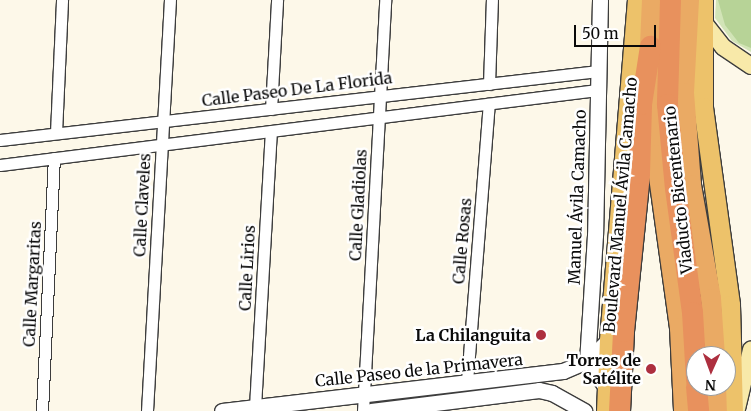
<!DOCTYPE html>
<meta charset="utf-8">
<style>
body{margin:0}
#map{position:relative;width:751px;height:411px;overflow:hidden;background:#fdf8e9;font-family:Merriweather,serif}
div>[style]{position:absolute}
[style*='--x']{left:calc(var(--x)*1px);top:calc(var(--y)*1px);width:calc(var(--w)*1px);rotate:calc(var(--a)*1deg)}
.green>*{inset:0;background:#d2e4b7}
.forest>*{inset:0;background:#b7d397}
.roads{filter:drop-shadow(1px 0 #3d3d3d) drop-shadow(-1px 0 #3d3d3d) drop-shadow(0 1px #3d3d3d) drop-shadow(0 -1px #3d3d3d)}
.minor>*{height:11px;margin:-5.5px;padding:0 5.5px;transform-origin:5.5px;border-radius:5.5px;background:#fff}
.tertiary>*{height:15px;margin:-7.5px;padding:0 7.5px;transform-origin:7.5px;border-radius:7.5px;background:#fff}
.secondary>*{height:16px;margin:-8px;padding:0 8px;transform-origin:8px;border-radius:8px;background:#f8e9a9}
.primary>*{height:19px;margin:-9.5px;padding:0 9.5px;transform-origin:9.5px;border-radius:9.5px;background:#edc26a}
.trunk>*{height:20px;margin:-10px;padding:0 10px;transform-origin:10px;border-radius:10px;background:#eaaa64}
.motorway>*{height:21px;margin:-10.5px;padding:0 10.5px;transform-origin:10.5px;border-radius:10.5px;background:#e8915d}
.dots>*{width:14px;height:14px;translate:-50% -50%;box-sizing:border-box;border:2px solid #fff;border-radius:50%}
span{translate:-50% -50%;white-space:nowrap;text-align:center;line-height:1.15;-webkit-text-stroke:5px #fff;paint-order:stroke}
.street-label{font-size:16px;color:#0a0a0a}
.poi-label{font-size:16px;color:#0a0a0a;font-weight:700}
.right{translate:-100% -50%;text-align:right}
.north{position:absolute;left:686px;top:346px;width:50px;height:50px;box-sizing:border-box;background:#fff;border:1px solid #9d9d9d;border-radius:50%;rotate:182deg;font-size:14px;font-weight:700;line-height:20px;text-align:center;color:#0a0a0a}
.north::after{content:'';display:block;margin:auto;width:18px;height:22px;background:#ad2f3f;clip-path:polygon(50% 0,100% 100%,50% 72%,0 100%)}
.scale{position:absolute;left:574px;top:25px;width:82px;height:22px;box-sizing:border-box;border:2px solid #0a0a0a;border-top:0;padding-left:6px;font-size:15px;line-height:18px;white-space:nowrap;color:#0a0a0a;-webkit-text-stroke:4px #fff;paint-order:stroke}
</style>
<div id="map">
<div class="green">
<i style="clip-path:polygon(716px 0,751px 0,751px 52px,732px 41px,715px 18px)"></i>
</div>
<div class="forest">
<i style="clip-path:polygon(718px 0,751px 0,751px 48px,739px 43px,725px 25px)"></i>
</div>
<div class="roads">
<div class="minor">
<i style="--x:489;--y:84;--w:84;--a:-88"></i>
<i style="--x:271;--y:109;--w:109;--a:-86.8"></i>
<i style="--x:56;--y:133;--w:133;--a:-87.4"></i>
<i style="--x:0;--y:140;--w:602;--a:-6.58"></i>
<i style="--x:0;--y:165;--w:602;--a:-7.16"></i>
<i style="--x:467;--y:381;--w:278;--a:-85.5"></i>
<i style="--x:255;--y:407;--w:276;--a:-86.7"></i>
<i style="--x:42;--y:411;--w:253;--a:-87.3"></i>
<i style="--x:147;--y:411;--w:412;--a:-86.8"></i>
<i style="--x:363;--y:411;--w:412;--a:-86.9"></i>
</div>
<div class="tertiary">
<i style="--x:600;--y:0;--w:235;--a:91.2"></i>
<i style="--x:595;--y:235;--w:126;--a:93.6"></i>
<i style="--x:587;--y:361;--w:34;--a:54"></i>
<i style="--x:222;--y:411;--w:343;--a:-6.7"></i>
<i style="--x:563;--y:371;--w:26;--a:-23"></i>
<i style="--x:587;--y:361;--w:30;--a:-44"></i>
<i style="--x:371;--y:411;--w:169;--a:-7.1"></i>
<i style="--x:539;--y:390;--w:13;--a:13"></i>
<i style="--x:552;--y:393;--w:37;--a:29"></i>
</div>
<div class="secondary">
<i style="--x:702;--y:20;--w:34;--a:52"></i>
<i style="--x:723;--y:47;--w:34;--a:34"></i>
<i style="--x:737;--y:409;--w:61;--a:-76.7"></i>
</div>
<div class="primary">
<i style="--x:703;--y:0;--w:107;--a:90"></i>
<i style="--x:703;--y:107;--w:200;--a:82.2"></i>
<i style="--x:730;--y:305;--w:106;--a:88.4"></i>
<i style="--x:606;--y:411;--w:71;--a:-87.6"></i>
<i style="--x:609;--y:340;--w:341;--a:-85.3"></i>
</div>
<div class="trunk">
<i style="--x:652;--y:0;--w:46;--a:92.5"></i>
<i style="--x:650;--y:46;--w:109;--a:86.8"></i>
<i style="--x:656;--y:155;--w:175;--a:82.1"></i>
<i style="--x:680;--y:328;--w:83;--a:87.2"></i>
<i style="--x:689;--y:0;--w:93;--a:93.1"></i>
<i style="--x:684;--y:93;--w:92;--a:85.6"></i>
<i style="--x:691;--y:185;--w:116;--a:80"></i>
<i style="--x:711;--y:299;--w:57;--a:86"></i>
<i style="--x:716;--y:386;--w:25;--a:88"></i>
</div>
<div class="motorway">
<i style="--x:670;--y:0;--w:104;--a:91.7"></i>
<i style="--x:667;--y:104;--w:84;--a:84.6"></i>
<i style="--x:675;--y:188;--w:125;--a:82.2"></i>
<i style="--x:692;--y:312;--w:68;--a:86.6"></i>
<i style="--x:696;--y:386;--w:25;--a:85"></i>
<i style="--x:619;--y:411;--w:80;--a:-87.1"></i>
<i style="--x:623;--y:331;--w:159;--a:-84.2"></i>
<i style="--x:639;--y:173;--w:69;--a:-88.3"></i>
<i style="--x:641;--y:104;--w:59;--a:-81.2"></i>
</div>
</div>
<div class="dots">
<i style="left:541px;top:335px;background:#ad2f3f"></i>
<i style="left:651px;top:369px;background:#ad2f3f"></i>
</div>
<div class="street-label">
<span style="left:297px;top:89px;rotate:-7deg">Calle Paseo De La Florida</span>
<span style="left:678px;top:190px;rotate:-96deg">Viaducto Bicentenario</span>
<span style="left:577px;top:197px;rotate:-88deg">Manuel Ávila Camacho</span>
<span style="left:142px;top:205px;rotate:-87deg">Calle Claveles</span>
<span style="left:358px;top:205px;rotate:-87deg">Calle Gladiolas</span>
<span style="left:620px;top:205px;rotate:-85deg">Boulevard Manuel Ávila Camacho</span>
<span style="left:462px;top:241px;rotate:-85deg">Calle Rosas</span>
<span style="left:247px;top:268px;rotate:-87deg">Calle Lirios</span>
<span style="left:32px;top:284px;rotate:-87deg">Calle Margaritas</span>
<span style="left:419px;top:370px;rotate:-6deg">Calle Paseo de la Primavera</span>
</div>
<div class="poi-label">
<span class="right" style="left:531px;top:335px">La Chilanguita</span>
<span class="right" style="left:641px;top:369px">Torres de<br>Satélite</span>
</div>
<div class="north">N</div>
<div class="scale">50 m</div>
</div>
